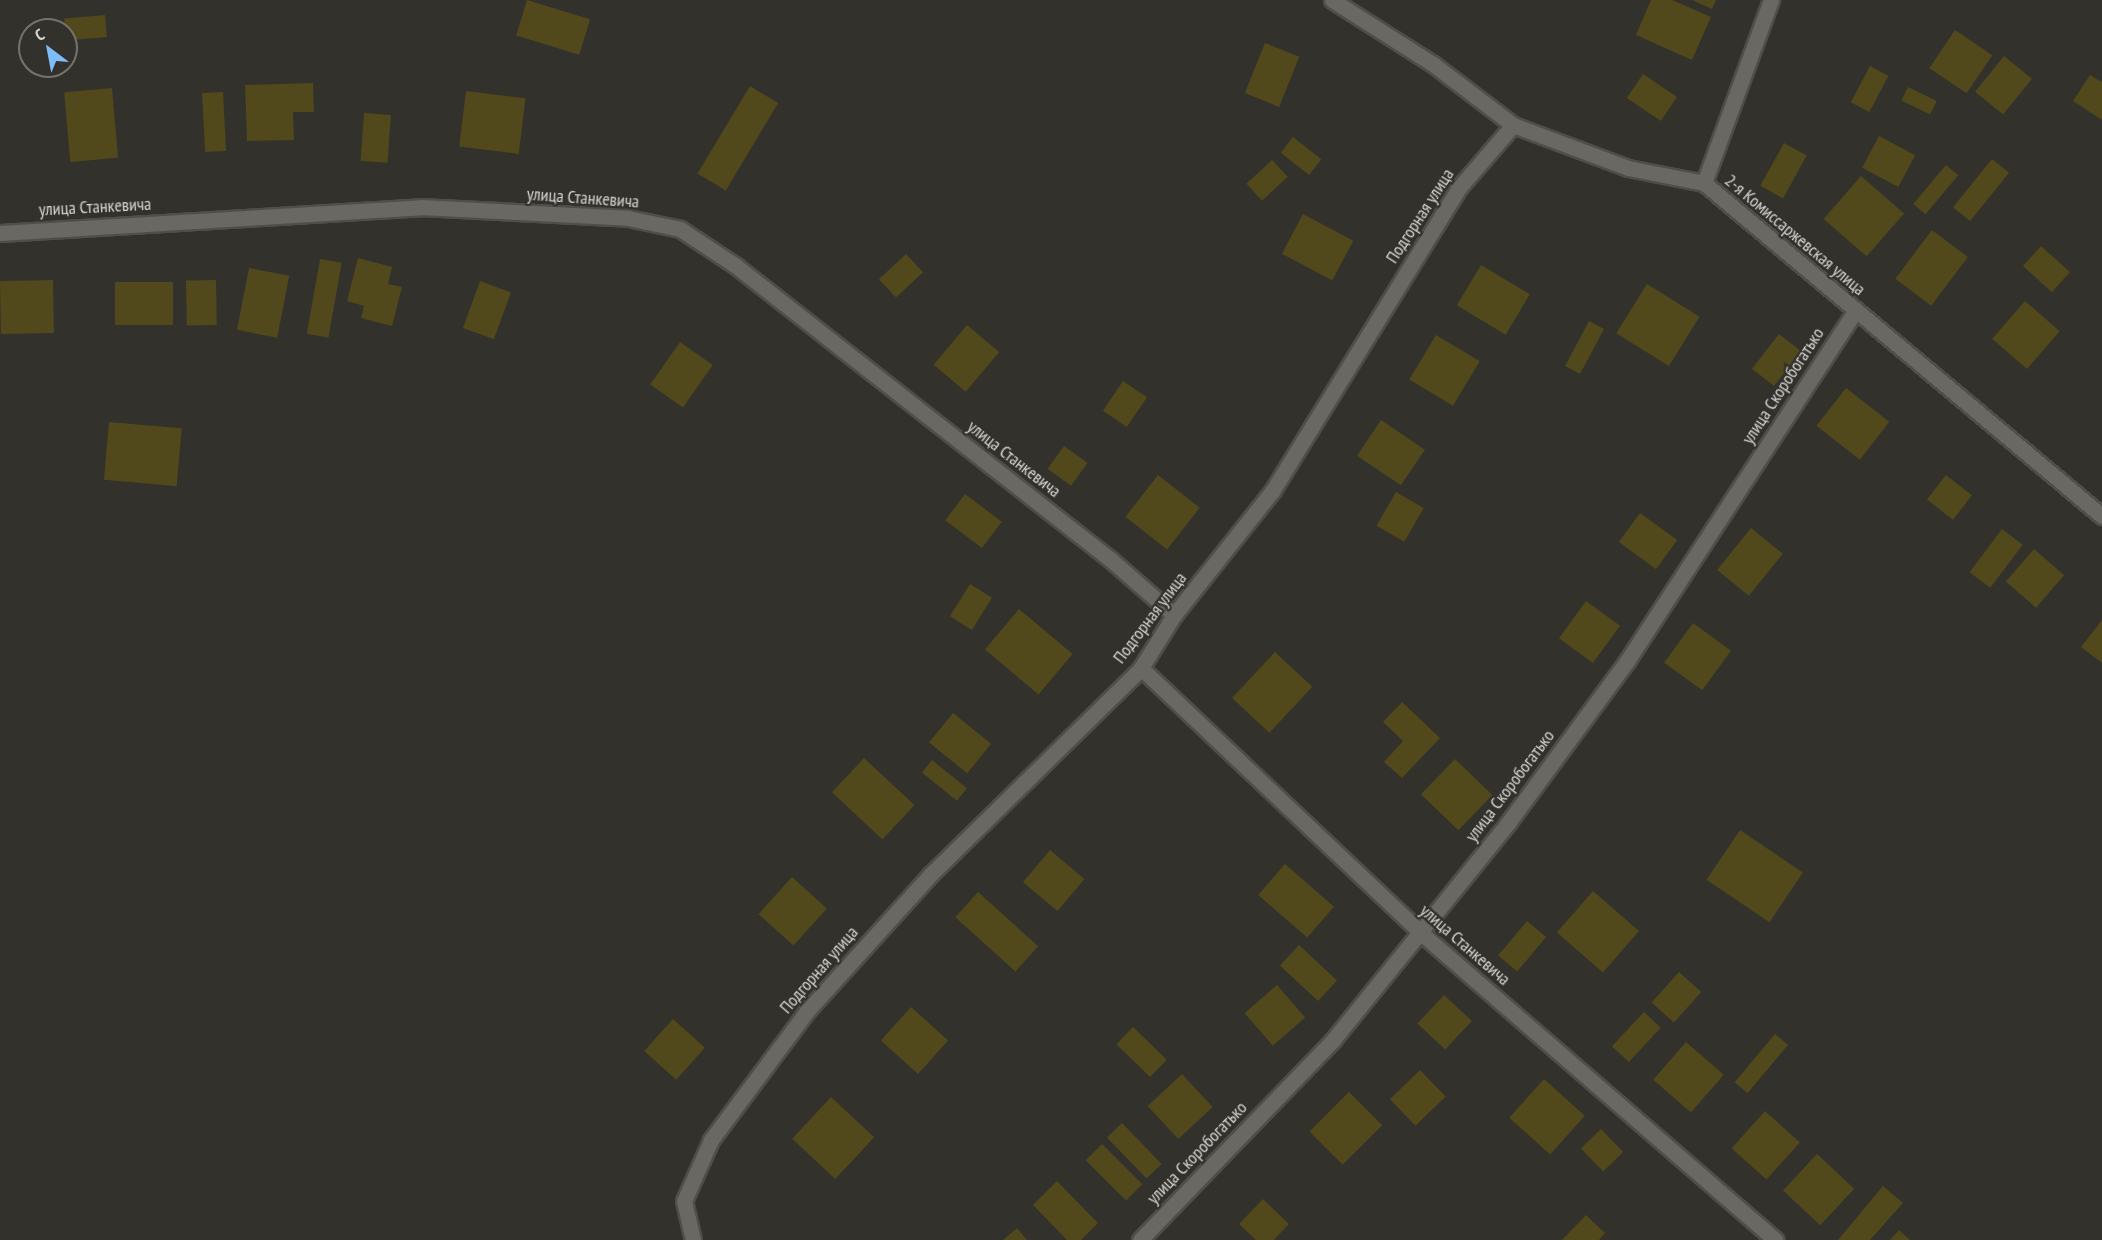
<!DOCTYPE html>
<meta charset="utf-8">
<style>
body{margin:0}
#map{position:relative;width:2102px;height:1240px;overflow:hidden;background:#32312c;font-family:"PT Sans Narrow",sans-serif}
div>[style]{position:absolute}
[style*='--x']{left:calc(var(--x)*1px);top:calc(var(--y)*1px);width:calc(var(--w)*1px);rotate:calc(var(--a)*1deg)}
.building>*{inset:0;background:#51481b;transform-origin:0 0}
.roads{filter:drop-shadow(2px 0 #4f4e4a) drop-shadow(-2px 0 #4f4e4a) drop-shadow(0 2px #4f4e4a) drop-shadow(0 -2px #4f4e4a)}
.minor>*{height:15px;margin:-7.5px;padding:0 7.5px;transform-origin:7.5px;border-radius:7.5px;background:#696862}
span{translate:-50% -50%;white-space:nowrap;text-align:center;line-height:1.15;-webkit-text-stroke:4.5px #32312c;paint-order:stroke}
.street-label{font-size:18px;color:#d6d5d2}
.north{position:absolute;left:18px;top:18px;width:60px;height:60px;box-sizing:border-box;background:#32312c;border:2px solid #74736e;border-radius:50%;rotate:328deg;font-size:16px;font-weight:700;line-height:24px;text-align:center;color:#d6d5d2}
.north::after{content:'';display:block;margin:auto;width:21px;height:27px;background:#7ebdf9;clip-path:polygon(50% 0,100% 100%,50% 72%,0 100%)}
</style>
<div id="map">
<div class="building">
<i style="left:527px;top:0;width:66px;height:37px;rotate:17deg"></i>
<i style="clip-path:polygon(1651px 0,1672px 0,1711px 17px,1692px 60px,1636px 35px)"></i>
<i style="clip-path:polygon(1692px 0,1716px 0,1712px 9px)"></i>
<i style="left:105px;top:15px;width:22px;height:41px;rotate:85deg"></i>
<i style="left:1955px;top:30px;width:45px;height:46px;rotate:34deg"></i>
<i style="left:1265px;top:43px;width:37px;height:54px;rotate:22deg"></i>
<i style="left:2004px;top:56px;width:36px;height:46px;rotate:39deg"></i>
<i style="left:1870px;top:66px;width:21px;height:41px;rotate:28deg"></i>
<i style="left:1643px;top:74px;width:41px;height:29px;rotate:34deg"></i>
<i style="clip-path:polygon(2090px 75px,2102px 82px,2102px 120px,2073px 101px)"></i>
<i style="clip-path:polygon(313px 83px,314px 112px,293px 112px,294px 140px,247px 141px,245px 85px)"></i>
<i style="left:750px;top:86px;width:33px;height:102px;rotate:31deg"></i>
<i style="left:1908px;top:87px;width:32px;height:15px;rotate:26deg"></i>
<i style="left:112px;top:88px;width:70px;height:48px;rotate:85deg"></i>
<i style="left:466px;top:91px;width:60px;height:56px;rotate:7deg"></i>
<i style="left:223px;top:92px;width:59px;height:21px;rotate:87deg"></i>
<i style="left:364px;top:113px;width:27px;height:48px;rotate:4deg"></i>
<i style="left:1879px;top:136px;width:41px;height:36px;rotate:28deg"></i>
<i style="left:1293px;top:137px;width:36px;height:20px;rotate:38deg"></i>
<i style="left:1784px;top:143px;width:26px;height:49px;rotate:29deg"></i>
<i style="left:1992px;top:159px;width:22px;height:62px;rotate:39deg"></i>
<i style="left:1272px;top:160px;width:23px;height:35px;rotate:47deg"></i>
<i style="left:1946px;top:165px;width:16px;height:51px;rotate:40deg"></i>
<i style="left:1861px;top:176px;width:57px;height:57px;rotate:41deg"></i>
<i style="left:1303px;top:214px;width:57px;height:45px;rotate:28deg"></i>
<i style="left:1932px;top:230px;width:45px;height:61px;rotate:37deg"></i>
<i style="left:2041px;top:246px;width:39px;height:27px;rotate:42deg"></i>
<i style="left:906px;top:254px;width:25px;height:37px;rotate:47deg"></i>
<i style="clip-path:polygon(358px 258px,392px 267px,388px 284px,402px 287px,392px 326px,361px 318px,364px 306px,347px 301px)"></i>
<i style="left:320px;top:259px;width:22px;height:76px;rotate:10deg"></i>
<i style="left:1481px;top:265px;width:57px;height:47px;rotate:31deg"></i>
<i style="left:249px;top:268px;width:41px;height:63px;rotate:11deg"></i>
<i style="left:53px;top:280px;width:53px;height:53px;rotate:89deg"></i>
<i style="left:216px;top:280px;width:45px;height:30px;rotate:89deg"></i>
<i style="left:480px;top:281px;width:33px;height:50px;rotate:20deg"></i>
<i style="left:173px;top:282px;width:43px;height:58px;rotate:90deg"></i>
<i style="left:1647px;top:284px;width:62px;height:58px;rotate:32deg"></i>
<i style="left:2025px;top:301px;width:46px;height:50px;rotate:41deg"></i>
<i style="left:1589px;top:321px;width:17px;height:51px;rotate:28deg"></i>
<i style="left:967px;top:325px;width:42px;height:52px;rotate:40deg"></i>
<i style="left:1779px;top:334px;width:28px;height:44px;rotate:38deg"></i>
<i style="left:1436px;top:335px;width:51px;height:52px;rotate:31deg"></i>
<i style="left:680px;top:342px;width:40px;height:52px;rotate:35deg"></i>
<i style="left:1123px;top:381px;width:29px;height:36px;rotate:34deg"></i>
<i style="left:1846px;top:388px;width:55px;height:48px;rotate:38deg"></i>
<i style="left:1381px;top:420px;width:53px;height:43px;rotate:34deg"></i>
<i style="left:109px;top:422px;width:73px;height:58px;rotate:5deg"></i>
<i style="left:1064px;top:446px;width:29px;height:28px;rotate:36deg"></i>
<i style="left:1158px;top:475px;width:53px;height:53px;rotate:38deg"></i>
<i style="left:1946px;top:475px;width:33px;height:31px;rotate:38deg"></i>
<i style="left:1396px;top:492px;width:32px;height:39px;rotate:30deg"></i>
<i style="left:965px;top:494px;width:46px;height:33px;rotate:37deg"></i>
<i style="left:1640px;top:513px;width:46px;height:36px;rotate:36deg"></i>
<i style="left:1751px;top:528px;width:41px;height:54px;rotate:39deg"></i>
<i style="left:2002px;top:529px;width:26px;height:54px;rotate:37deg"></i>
<i style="left:2034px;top:549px;width:40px;height:43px;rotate:41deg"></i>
<i style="left:970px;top:584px;width:26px;height:38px;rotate:32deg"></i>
<i style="left:1586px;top:601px;width:42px;height:46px;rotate:36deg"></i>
<i style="left:1019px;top:609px;width:70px;height:53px;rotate:40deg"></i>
<i style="clip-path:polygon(2102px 620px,2102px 663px,2081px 647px)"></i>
<i style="left:1693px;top:623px;width:47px;height:49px;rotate:36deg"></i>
<i style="left:1275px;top:652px;width:51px;height:63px;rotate:43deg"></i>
<i style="clip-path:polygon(1402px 702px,1440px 738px,1402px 778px,1384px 762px,1403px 741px,1383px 722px)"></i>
<i style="left:953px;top:713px;width:49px;height:38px;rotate:39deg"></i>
<i style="left:864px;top:758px;width:69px;height:47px;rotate:43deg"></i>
<i style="left:1455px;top:759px;width:52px;height:49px;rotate:44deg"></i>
<i style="left:932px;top:760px;width:45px;height:16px;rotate:39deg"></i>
<i style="left:1740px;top:830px;width:76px;height:60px;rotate:34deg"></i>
<i style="left:1050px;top:850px;width:45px;height:42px;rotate:40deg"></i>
<i style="left:1285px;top:864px;width:65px;height:41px;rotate:41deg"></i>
<i style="left:792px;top:877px;width:47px;height:50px;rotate:42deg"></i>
<i style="left:1593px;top:891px;width:61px;height:55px;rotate:41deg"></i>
<i style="left:978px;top:892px;width:81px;height:34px;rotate:42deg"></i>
<i style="left:1527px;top:921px;width:25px;height:45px;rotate:40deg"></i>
<i style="left:1299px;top:945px;width:52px;height:28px;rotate:43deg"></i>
<i style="left:1679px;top:972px;width:30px;height:41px;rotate:42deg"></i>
<i style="left:1277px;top:985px;width:43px;height:43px;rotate:49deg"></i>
<i style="left:1444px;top:995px;width:38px;height:39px;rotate:43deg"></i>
<i style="left:911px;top:1007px;width:50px;height:45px;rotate:42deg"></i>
<i style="left:1644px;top:1012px;width:23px;height:47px;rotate:43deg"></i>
<i style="left:673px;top:1019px;width:43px;height:43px;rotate:42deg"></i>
<i style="left:1133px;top:1027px;width:47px;height:24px;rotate:44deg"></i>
<i style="left:1775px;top:1034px;width:17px;height:63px;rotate:40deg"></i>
<i style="left:1686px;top:1042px;width:50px;height:50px;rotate:41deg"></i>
<i style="left:1420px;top:1070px;width:37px;height:42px;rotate:46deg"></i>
<i style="left:1182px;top:1074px;width:45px;height:47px;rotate:47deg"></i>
<i style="left:1544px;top:1079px;width:55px;height:52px;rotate:42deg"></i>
<i style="left:1349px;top:1092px;width:47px;height:56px;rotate:45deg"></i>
<i style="left:831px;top:1097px;width:59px;height:57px;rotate:43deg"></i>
<i style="left:1765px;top:1111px;width:47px;height:50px;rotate:42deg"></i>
<i style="left:1122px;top:1123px;width:57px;height:21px;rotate:46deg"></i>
<i style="left:1601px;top:1129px;width:32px;height:28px;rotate:46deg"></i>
<i style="left:1102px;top:1144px;width:57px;height:23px;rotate:45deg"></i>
<i style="left:1817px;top:1154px;width:51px;height:50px;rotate:43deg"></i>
<i style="clip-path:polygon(1057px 1181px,1098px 1223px,1081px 1240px,1067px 1240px,1033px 1205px)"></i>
<i style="clip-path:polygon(1883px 1186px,1903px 1203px,1870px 1240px,1838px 1240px)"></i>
<i style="clip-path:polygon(1263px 1199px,1289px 1224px,1274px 1240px,1256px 1240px,1239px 1224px)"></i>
<i style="clip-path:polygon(1586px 1215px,1605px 1233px,1599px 1240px,1562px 1240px)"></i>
<i style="clip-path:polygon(1017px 1228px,1027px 1240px,1003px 1240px)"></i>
<i style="clip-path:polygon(1899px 1230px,1910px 1240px,1890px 1240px)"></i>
</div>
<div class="roads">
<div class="minor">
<i style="--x:1332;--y:0;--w:120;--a:32.4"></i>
<i style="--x:1433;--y:64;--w:101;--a:37.3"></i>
<i style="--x:1513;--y:125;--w:123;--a:20.5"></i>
<i style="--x:1628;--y:168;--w:77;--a:11.2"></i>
<i style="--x:1704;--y:183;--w:519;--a:39.92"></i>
<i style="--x:1704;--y:183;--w:195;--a:-69.9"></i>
<i style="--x:0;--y:233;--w:422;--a:-3.5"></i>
<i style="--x:421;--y:207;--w:207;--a:3"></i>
<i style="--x:628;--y:218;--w:53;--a:11.9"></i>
<i style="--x:680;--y:229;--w:67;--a:33.5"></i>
<i style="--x:736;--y:266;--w:475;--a:38.1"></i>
<i style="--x:1110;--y:559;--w:85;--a:41.2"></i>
<i style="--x:1141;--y:668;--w:386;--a:43.4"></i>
<i style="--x:1421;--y:933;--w:469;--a:40.9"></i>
<i style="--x:693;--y:1240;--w:40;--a:-103"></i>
<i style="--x:684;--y:1201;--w:67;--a:-66.1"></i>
<i style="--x:711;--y:1140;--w:162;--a:-53.3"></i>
<i style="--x:808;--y:1010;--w:183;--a:-47.9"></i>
<i style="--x:931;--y:874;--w:294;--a:-44.4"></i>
<i style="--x:1141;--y:668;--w:62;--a:-58.1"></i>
<i style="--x:1174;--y:615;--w:159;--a:-51.6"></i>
<i style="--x:1273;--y:490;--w:353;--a:-58.4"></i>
<i style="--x:1458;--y:189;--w:84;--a:-49.3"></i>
<i style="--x:1140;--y:1240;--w:278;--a:-46"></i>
<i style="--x:1333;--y:1040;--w:279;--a:-51.1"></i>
<i style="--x:1508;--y:823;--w:201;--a:-53.7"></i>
<i style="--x:1627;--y:661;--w:418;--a:-56.9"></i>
</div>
</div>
<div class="street-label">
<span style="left:583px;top:198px;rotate:4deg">улица Станкевича</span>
<span style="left:95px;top:207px;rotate:-3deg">улица Станкевича</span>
<span style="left:1420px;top:216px;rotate:-57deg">Подгорная улица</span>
<span style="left:1795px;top:235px;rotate:40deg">2-я Комиссаржевская улица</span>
<span style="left:1783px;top:386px;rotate:-57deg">улица Скоробогатько</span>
<span style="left:1014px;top:459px;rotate:38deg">улица Станкевича</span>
<span style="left:1150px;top:618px;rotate:-53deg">Подгорная улица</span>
<span style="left:1510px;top:786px;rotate:-53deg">улица Скоробогатько</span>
<span style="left:1465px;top:945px;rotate:41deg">улица Станкевича</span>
<span style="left:819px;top:970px;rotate:-49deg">Подгорная улица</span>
<span style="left:1197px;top:1153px;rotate:-46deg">улица Скоробогатько</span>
</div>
<div class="north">С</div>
</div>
